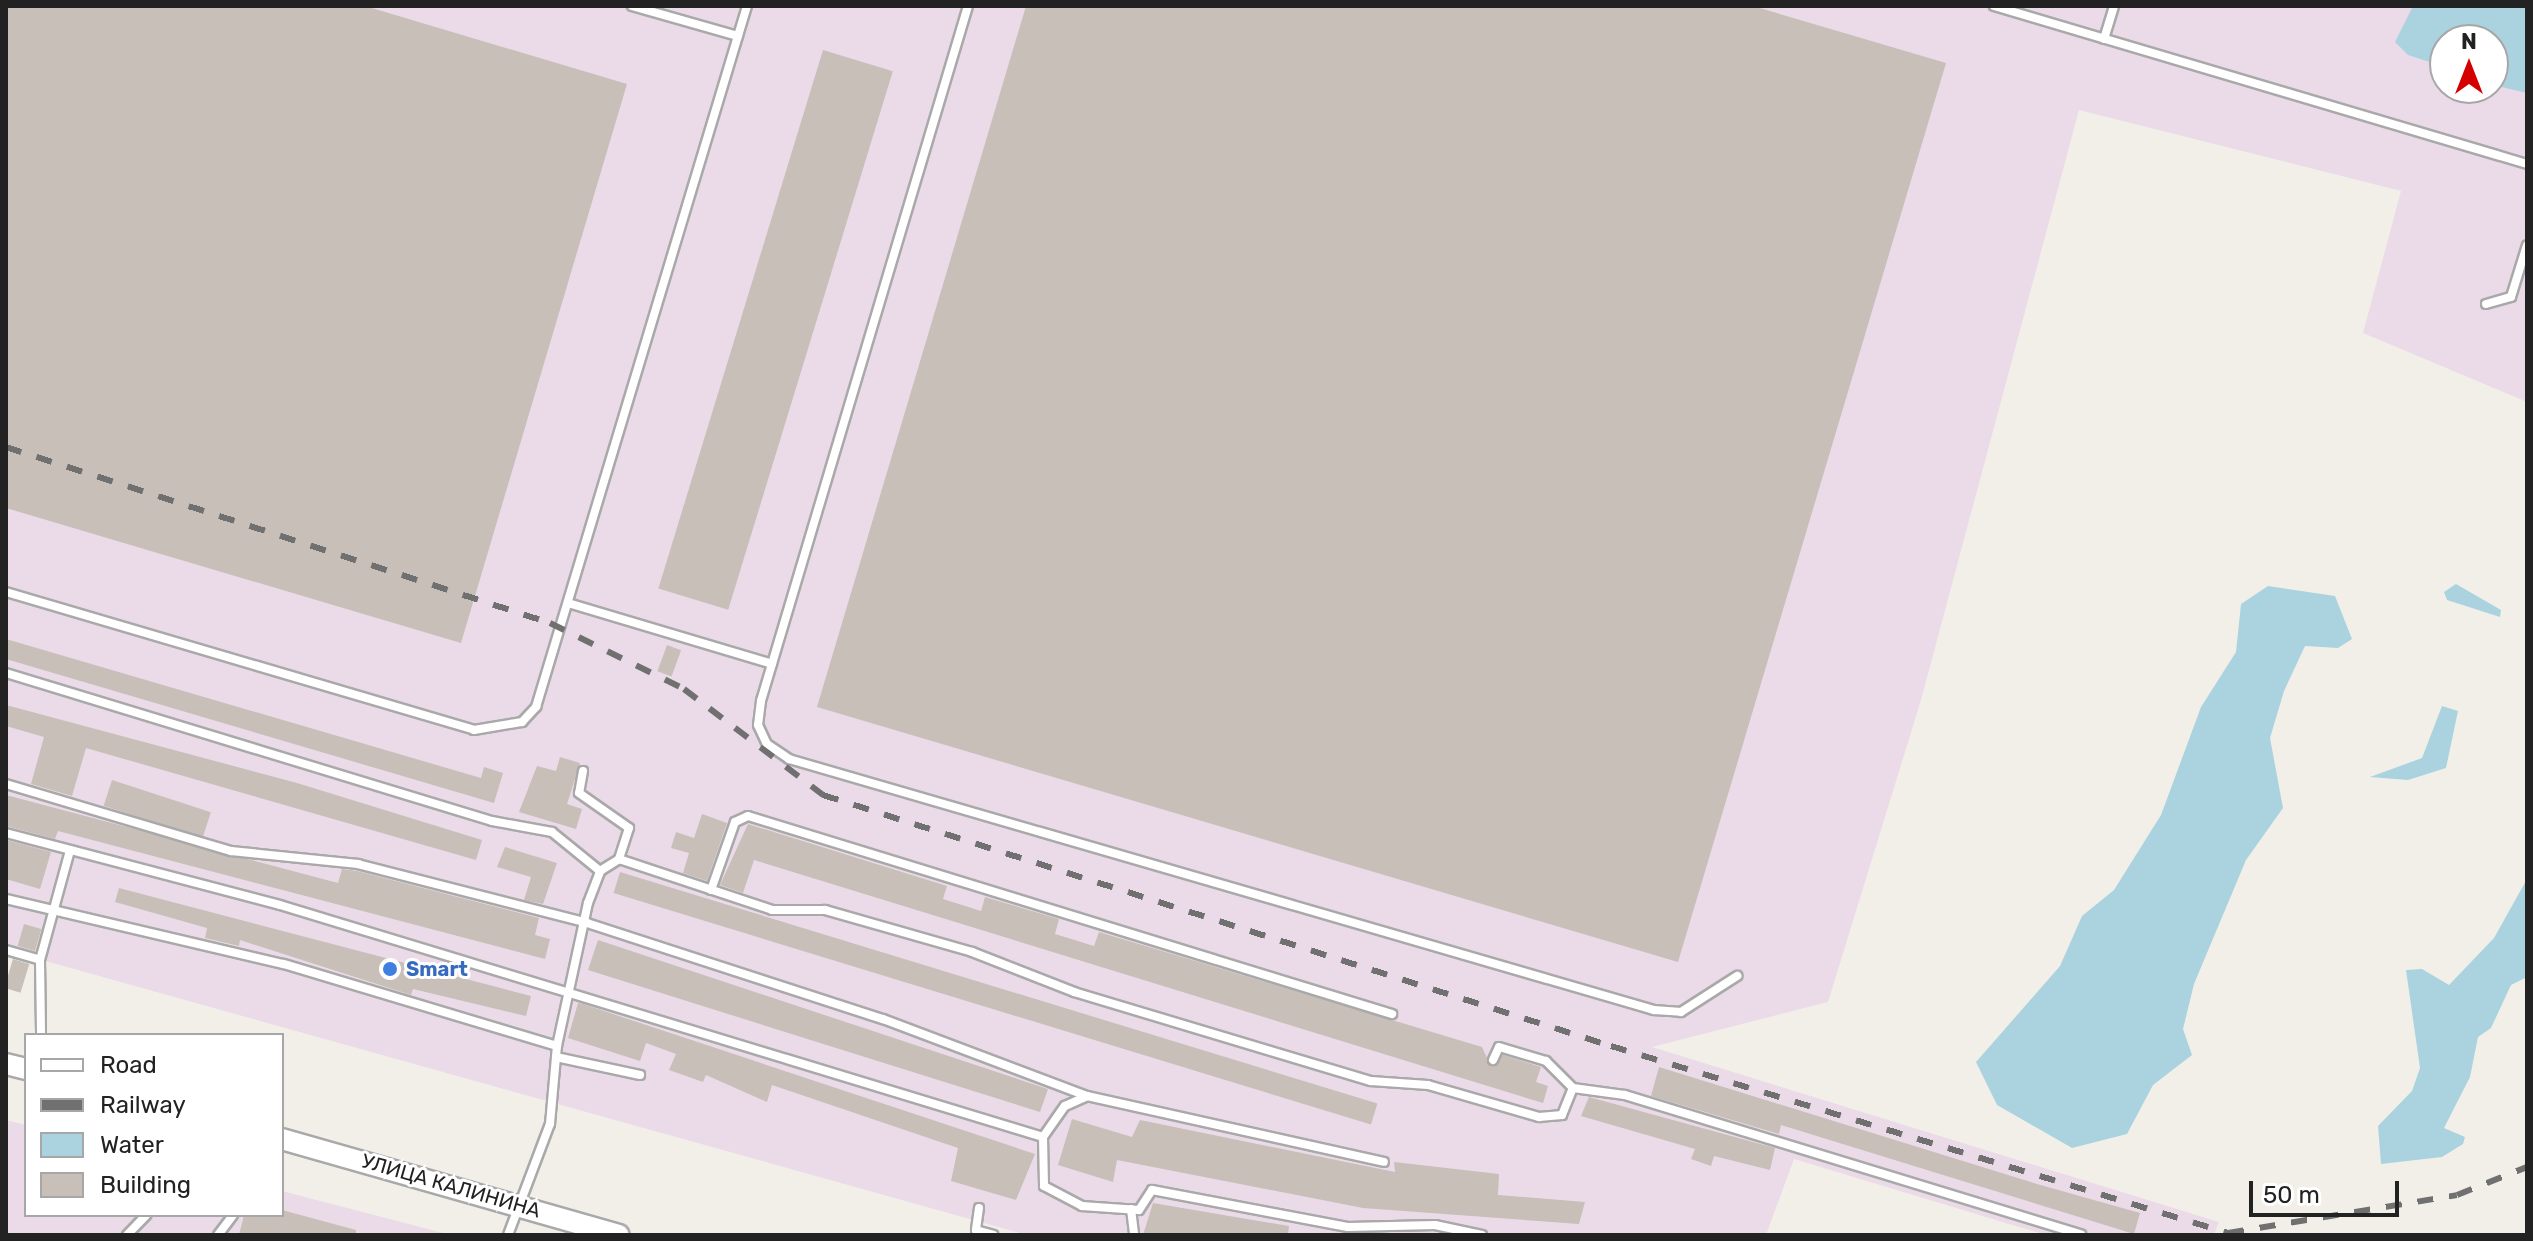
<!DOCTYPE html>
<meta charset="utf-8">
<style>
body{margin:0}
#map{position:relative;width:2533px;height:1241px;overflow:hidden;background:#f2efe9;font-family:Rubik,sans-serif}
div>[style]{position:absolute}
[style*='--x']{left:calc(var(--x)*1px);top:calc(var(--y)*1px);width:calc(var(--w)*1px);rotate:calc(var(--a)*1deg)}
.industrial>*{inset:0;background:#ebdbe8}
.water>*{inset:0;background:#aad3df}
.building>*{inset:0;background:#c7bfb8;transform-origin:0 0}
.roads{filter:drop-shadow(2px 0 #a9a9a9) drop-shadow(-2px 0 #a9a9a9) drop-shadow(0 2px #a9a9a9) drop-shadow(0 -2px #a9a9a9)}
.service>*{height:8px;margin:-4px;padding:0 4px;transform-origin:4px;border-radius:4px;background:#fff}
.tertiary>*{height:20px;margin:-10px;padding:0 10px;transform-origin:10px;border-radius:10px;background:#fff}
.rail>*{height:6px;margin-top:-3px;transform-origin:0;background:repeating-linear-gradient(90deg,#707070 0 16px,transparent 0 32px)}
.dots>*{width:22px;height:22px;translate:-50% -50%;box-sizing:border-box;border:4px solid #fff;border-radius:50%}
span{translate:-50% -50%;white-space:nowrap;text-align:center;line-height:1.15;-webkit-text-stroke:6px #fff;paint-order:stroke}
.shop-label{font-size:20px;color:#366cbe;font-weight:700}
.left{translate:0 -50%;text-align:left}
.street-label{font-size:20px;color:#222}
.frame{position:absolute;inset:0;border:8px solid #222;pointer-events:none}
.legend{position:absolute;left:24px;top:1033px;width:260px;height:184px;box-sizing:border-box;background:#fff;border:2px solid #a7a7a7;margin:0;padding:10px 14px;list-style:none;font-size:24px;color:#222}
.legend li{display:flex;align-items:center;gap:16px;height:40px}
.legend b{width:40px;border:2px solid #a7a7a7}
.north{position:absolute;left:2429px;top:24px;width:80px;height:80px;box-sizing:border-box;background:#fff;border:2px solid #a7a7a7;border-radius:50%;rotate:0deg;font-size:22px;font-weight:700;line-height:32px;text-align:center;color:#222}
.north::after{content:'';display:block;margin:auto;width:28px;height:36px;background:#d40000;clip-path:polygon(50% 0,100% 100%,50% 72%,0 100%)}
.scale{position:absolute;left:2249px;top:1181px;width:150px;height:36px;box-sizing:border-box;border:4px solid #222;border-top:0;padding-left:10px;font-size:24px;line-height:28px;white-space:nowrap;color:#222;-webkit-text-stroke:6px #fff;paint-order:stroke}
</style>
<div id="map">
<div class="industrial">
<i style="clip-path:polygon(evenodd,6px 6px,2527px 6px,2527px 402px,2363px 333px,2401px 191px,2079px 110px,1921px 700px,1828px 1002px,1652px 1047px,2219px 1222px,2214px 1235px,2046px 1235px,1794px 1159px,1766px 1235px,1027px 1235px,6px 950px,6px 6px,2445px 40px,2493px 40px,2493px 88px,2445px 88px,2445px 40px)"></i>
<i style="clip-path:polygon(6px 1120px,26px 1125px,26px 1215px,282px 1215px,282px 1191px,451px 1235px,6px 1235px)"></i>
</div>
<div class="water">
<i style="clip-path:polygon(2413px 6px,2527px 6px,2527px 93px,2493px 85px,2493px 40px,2445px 40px,2445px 67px,2408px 55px,2395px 42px)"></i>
<i style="clip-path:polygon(2456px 584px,2501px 610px,2500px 617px,2447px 600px,2444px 592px)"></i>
<i style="clip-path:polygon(2268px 586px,2335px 596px,2352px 639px,2338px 648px,2305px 646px,2284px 691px,2270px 738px,2283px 808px,2246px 860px,2194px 984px,2183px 1029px,2192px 1055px,2153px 1085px,2127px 1134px,2072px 1148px,1997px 1105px,1976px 1062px,2060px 966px,2082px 916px,2114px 890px,2161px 815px,2201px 707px,2236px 652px,2241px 604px)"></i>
<i style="clip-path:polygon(2442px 706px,2458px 711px,2446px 768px,2408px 780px,2370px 777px,2422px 758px)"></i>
<i style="clip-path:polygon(2527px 879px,2527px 977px,2511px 985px,2491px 1028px,2478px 1037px,2470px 1077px,2444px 1128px,2465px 1137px,2463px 1144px,2442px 1157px,2381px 1164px,2378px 1126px,2412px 1091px,2420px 1068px,2406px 970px,2422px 969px,2449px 985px,2494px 938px)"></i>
</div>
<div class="building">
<i style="clip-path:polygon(6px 6px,365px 6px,627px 84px,461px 643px,6px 508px)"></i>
<i style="clip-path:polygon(1026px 6px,1753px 6px,1946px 63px,1678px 962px,817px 707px)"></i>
<i style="left:823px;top:50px;width:73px;height:563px;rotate:17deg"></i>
<i style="clip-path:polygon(6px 639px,481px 778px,484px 767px,503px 773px,494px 803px,6px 659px)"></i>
<i style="left:667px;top:645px;width:15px;height:28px;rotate:20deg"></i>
<i style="clip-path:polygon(6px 705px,297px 783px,482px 840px,476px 860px,86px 748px,72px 796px,31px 784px,44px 737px,6px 726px)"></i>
<i style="clip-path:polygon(560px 757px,580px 763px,567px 804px,582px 809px,576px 829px,519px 812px,537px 766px,556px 771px)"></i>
<i style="left:112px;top:780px;width:104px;height:27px;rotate:18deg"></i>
<i style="clip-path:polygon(6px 795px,338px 883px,342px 869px,357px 871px,539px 918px,535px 935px,550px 939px,545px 959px,58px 831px,55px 839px,6px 826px)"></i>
<i style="clip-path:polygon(702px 814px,727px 823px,707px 881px,683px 873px,689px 853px,671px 848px,676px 832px,694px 838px)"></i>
<i style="clip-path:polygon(748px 824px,947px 886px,943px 899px,981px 911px,985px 897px,1059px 919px,1055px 934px,1094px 946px,1099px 932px,1482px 1047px,1491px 1067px,1503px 1055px,1541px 1067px,1536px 1082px,1548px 1086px,1543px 1103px,754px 860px,743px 893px,720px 885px)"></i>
<i style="clip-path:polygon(6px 840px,51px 852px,40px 889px,6px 879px)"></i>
<i style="clip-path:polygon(505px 847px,557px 863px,543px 904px,524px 900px,531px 877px,497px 867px)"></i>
<i style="left:620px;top:872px;width:792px;height:22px;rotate:17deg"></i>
<i style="clip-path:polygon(119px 888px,531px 996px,526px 1016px,413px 989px,411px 995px,240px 940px,239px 946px,205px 938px,207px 928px,115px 902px)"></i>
<i style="left:24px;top:924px;width:18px;height:23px;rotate:16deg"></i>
<i style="clip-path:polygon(598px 940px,1048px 1089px,1040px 1112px,588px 970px)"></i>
<i style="left:13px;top:959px;width:17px;height:30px;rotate:17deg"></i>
<i style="clip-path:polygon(578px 1003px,583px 1004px,1035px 1154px,1016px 1200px,951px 1181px,958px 1148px,772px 1085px,767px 1102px,706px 1075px,703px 1082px,669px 1070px,676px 1054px,646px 1043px,640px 1061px,568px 1038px)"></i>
<i style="clip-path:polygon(1659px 1067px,2037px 1184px,2140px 1213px,2134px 1234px,1781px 1125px,1779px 1134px,1651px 1096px)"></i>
<i style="clip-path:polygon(1589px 1097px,1775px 1148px,1770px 1170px,1714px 1156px,1711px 1166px,1691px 1159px,1695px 1149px,1581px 1116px)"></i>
<i style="clip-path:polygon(1072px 1119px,1132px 1137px,1140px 1120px,1395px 1172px,1394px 1162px,1499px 1174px,1498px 1195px,1585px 1202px,1579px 1224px,1363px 1208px,1117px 1160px,1113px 1182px,1058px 1165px)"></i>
<i style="clip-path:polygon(1153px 1203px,1289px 1226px,1288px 1235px,1143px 1235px)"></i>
<i style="clip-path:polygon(282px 1210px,356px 1230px,356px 1235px,239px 1235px,244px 1215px)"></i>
</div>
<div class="roads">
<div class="service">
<i style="--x:632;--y:6;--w:110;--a:15.8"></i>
<i style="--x:968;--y:6;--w:725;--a:106.59"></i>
<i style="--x:761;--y:701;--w:24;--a:97"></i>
<i style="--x:758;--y:725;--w:21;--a:65"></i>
<i style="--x:767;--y:744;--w:27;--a:34"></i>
<i style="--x:789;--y:759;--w:901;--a:16.18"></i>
<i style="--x:1654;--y:1010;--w:27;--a:4"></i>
<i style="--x:1681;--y:1012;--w:67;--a:-32.7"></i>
<i style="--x:1994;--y:6;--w:556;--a:16.51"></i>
<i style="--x:2104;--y:39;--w:34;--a:-73"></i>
<i style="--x:2486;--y:304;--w:26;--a:-16"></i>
<i style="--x:2511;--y:297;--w:54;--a:-72.9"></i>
<i style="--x:6;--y:592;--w:488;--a:16.4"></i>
<i style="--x:474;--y:730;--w:49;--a:-9.5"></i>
<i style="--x:522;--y:722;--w:21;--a:-47"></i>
<i style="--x:536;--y:707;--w:732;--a:-73.25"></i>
<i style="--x:568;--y:603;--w:213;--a:16.6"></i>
<i style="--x:6;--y:673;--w:508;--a:16.94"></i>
<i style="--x:492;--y:821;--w:61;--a:10.4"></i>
<i style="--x:552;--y:832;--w:62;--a:39.1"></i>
<i style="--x:583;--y:771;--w:22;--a:100"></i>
<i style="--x:579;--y:793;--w:61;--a:35"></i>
<i style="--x:629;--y:828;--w:33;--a:108"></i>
<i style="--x:6;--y:784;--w:235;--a:16.6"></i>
<i style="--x:231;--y:851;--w:128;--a:5.8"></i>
<i style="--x:358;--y:864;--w:236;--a:14.4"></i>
<i style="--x:587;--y:923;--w:311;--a:18"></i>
<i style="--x:883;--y:1019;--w:218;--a:20.7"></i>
<i style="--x:6;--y:833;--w:283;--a:14.7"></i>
<i style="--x:280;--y:905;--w:797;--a:16.91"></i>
<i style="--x:1043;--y:1137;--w:49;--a:88.8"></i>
<i style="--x:1044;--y:1186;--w:43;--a:27.8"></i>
<i style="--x:1082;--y:1206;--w:57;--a:4"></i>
<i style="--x:1139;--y:1210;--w:24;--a:-57"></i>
<i style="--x:1152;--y:1190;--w:199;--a:10.7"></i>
<i style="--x:1348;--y:1227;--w:87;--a:-1.3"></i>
<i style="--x:1435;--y:1225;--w:48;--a:12"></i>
<i style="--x:711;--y:890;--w:72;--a:-70.6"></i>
<i style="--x:735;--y:822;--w:14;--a:-25"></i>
<i style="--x:748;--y:816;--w:674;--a:17.09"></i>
<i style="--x:6;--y:899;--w:285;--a:13.2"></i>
<i style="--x:284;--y:964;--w:285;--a:16.7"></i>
<i style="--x:6;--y:950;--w:35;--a:16"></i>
<i style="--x:40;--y:960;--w:75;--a:89.2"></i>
<i style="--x:40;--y:960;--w:114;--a:-74.7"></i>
<i style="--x:556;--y:1057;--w:86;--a:12.1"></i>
<i style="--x:1493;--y:1060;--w:14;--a:-65"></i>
<i style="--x:1499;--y:1047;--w:49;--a:16.6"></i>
<i style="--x:1546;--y:1061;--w:38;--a:45"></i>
<i style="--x:1043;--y:1137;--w:38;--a:-55"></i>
<i style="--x:1065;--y:1106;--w:24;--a:-24"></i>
<i style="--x:1087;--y:1096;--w:304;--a:12.5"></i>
<i style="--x:979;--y:1208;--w:22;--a:98"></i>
<i style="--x:976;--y:1230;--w:18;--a:16"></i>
<i style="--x:1131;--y:1209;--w:26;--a:83"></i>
<i style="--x:127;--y:1235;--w:28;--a:-46"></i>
<i style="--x:218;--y:1235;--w:25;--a:-53"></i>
<i style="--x:508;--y:1235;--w:119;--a:-69.3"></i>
<i style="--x:550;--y:1124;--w:78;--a:-84.9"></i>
<i style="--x:557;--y:1046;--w:146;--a:-77.8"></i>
<i style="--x:588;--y:903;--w:34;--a:-69"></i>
<i style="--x:600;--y:871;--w:22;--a:-32"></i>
<i style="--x:619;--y:859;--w:161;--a:18.4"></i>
<i style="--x:772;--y:910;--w:53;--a:0"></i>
<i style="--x:825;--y:910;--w:153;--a:15.9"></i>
<i style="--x:972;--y:952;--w:110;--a:21.4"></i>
<i style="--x:1074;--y:992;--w:310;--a:16.7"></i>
<i style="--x:1371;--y:1081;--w:57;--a:4"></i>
<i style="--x:1428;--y:1085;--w:116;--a:16.1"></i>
<i style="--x:1539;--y:1117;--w:23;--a:-5"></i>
<i style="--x:1562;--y:1115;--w:29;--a:-68"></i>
<i style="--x:1573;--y:1088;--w:52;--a:7.7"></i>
<i style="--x:1625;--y:1095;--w:477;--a:17"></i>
</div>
<div class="tertiary">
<i style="--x:6;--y:1064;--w:21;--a:14"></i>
<i style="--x:282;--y:1139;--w:350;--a:15.9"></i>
</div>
</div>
<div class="rail">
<i style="--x:6;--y:447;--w:572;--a:17.93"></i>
<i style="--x:550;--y:623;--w:149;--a:26.2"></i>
<i style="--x:684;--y:689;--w:175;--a:37.3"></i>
<i style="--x:823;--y:795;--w:827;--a:17.67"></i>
<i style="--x:1611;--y:1046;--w:645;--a:16.86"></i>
<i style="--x:2228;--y:1233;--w:232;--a:-9.4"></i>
<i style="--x:2457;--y:1195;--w:75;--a:-21.8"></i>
</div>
<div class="dots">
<i style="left:390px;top:969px;background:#3f7fe0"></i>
</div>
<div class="shop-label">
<span class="left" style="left:406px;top:969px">Smart</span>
</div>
<div class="street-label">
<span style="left:451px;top:1186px;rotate:16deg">УЛИЦА КАЛИНИНА</span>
</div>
<div class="frame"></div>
<ul class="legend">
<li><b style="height:10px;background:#fff"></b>Road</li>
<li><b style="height:10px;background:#707070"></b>Railway</li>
<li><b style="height:22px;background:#aad3df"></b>Water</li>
<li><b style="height:22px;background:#c7bfb8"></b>Building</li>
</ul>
<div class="north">N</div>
<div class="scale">50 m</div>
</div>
